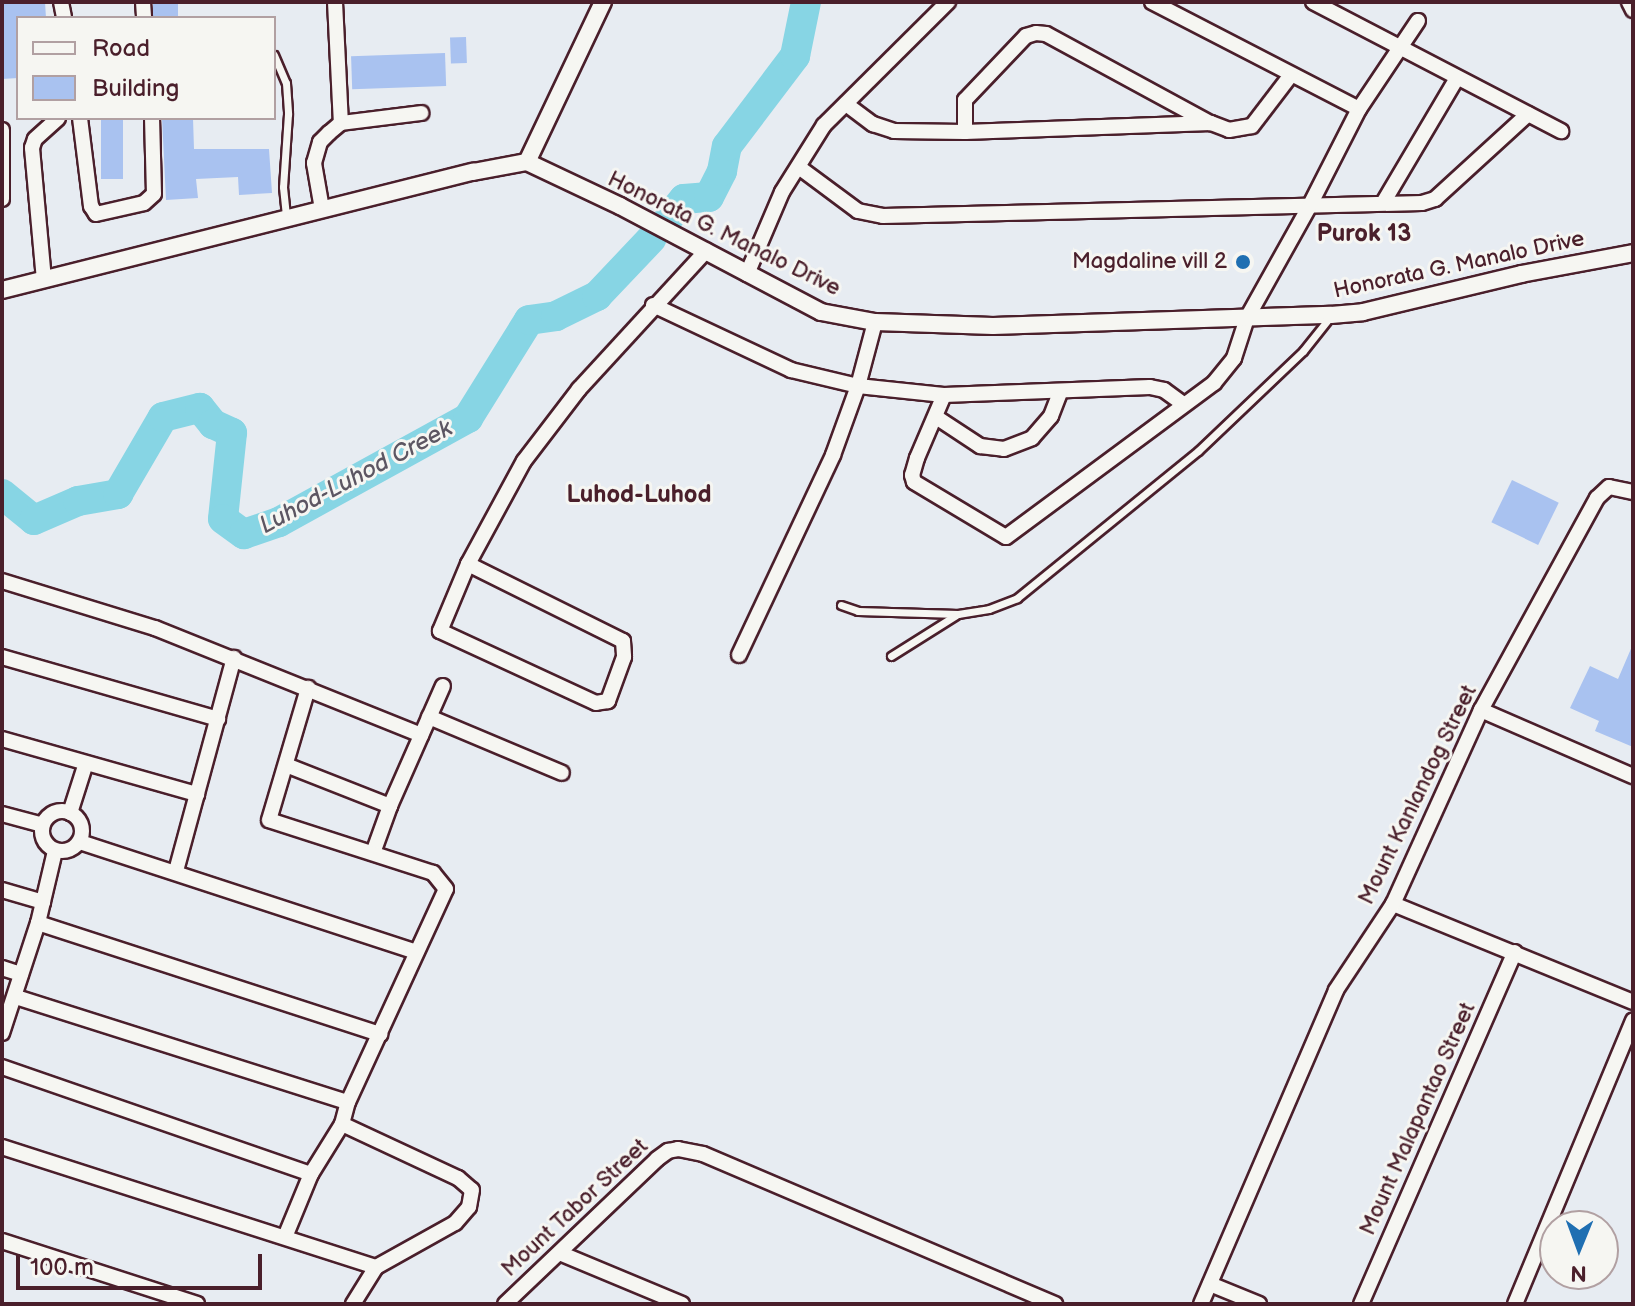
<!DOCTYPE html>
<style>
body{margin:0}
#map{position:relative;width:1635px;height:1306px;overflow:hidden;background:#e7ecf2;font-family:"Balsamiq Sans",sans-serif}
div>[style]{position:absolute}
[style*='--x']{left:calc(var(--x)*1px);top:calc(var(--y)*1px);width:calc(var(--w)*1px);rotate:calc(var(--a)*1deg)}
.river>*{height:30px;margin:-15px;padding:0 15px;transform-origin:15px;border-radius:15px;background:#87d5e4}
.building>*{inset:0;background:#a9c2f0;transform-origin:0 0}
.roads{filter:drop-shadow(2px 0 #4a1f2b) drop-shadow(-2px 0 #4a1f2b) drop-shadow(0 2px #4a1f2b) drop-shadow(0 -2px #4a1f2b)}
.service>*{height:7px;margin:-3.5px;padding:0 3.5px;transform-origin:3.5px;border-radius:3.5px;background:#f6f6f2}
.minor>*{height:14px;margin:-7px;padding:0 7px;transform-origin:7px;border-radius:7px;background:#f6f6f2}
.minor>.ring{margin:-7px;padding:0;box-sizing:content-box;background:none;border:14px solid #f6f6f2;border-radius:50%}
.tertiary>*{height:16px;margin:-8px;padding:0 8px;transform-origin:8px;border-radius:8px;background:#f6f6f2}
.dots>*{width:22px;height:22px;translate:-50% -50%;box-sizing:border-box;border:4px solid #f6f6f2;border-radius:50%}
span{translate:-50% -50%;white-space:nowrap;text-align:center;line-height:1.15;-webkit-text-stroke:6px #f6f6f2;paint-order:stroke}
.street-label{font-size:22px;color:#4a1f2b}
.poi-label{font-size:22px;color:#4a1f2b}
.right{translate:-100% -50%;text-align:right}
.neighbourhood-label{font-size:24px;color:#4a1f2b;font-weight:700}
.water-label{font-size:24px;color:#5c5662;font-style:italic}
.frame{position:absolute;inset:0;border:4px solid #4a1f2b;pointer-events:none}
.legend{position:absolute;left:16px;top:16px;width:260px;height:104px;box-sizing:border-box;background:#f6f6f2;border:2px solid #b1a0a2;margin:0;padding:10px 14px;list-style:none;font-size:24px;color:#4a1f2b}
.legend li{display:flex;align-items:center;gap:16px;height:40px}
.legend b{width:40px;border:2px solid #b1a0a2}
.north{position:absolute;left:1539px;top:1210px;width:80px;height:80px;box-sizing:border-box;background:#f6f6f2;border:2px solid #b1a0a2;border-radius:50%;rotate:181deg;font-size:22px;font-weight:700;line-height:32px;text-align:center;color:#4a1f2b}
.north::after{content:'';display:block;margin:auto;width:28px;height:36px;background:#1f6fb2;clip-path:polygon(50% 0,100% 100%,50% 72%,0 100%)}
.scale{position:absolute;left:16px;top:1254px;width:246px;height:36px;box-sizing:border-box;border:4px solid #4a1f2b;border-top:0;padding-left:10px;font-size:24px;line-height:28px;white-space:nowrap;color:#4a1f2b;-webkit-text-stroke:6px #f6f6f2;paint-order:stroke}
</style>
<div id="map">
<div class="river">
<i style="--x:670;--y:216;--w:22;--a:-51"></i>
<i style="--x:684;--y:199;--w:25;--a:-5"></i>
<i style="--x:709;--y:197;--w:29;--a:-63"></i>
<i style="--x:722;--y:171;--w:25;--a:-79"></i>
<i style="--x:727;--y:146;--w:113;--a:-52.9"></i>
<i style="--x:795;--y:56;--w:55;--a:-78.5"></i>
<i style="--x:2;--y:494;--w:41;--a:39.1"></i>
<i style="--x:34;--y:520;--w:48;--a:-23.4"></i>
<i style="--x:78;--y:501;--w:41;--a:-9.9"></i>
<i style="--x:118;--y:494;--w:89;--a:-59.7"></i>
<i style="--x:163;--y:417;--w:38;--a:-14"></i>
<i style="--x:200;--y:408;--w:21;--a:51"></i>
<i style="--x:213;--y:424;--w:21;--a:25"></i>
<i style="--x:232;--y:433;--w:86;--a:96"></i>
<i style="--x:223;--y:519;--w:26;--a:36"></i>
<i style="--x:244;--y:534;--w:37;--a:-19"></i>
<i style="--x:279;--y:522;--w:216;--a:-28.8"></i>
<i style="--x:468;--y:418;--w:115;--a:-58.1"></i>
<i style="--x:529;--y:320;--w:27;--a:-8"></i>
<i style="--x:556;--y:316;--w:46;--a:-26"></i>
<i style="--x:597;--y:296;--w:79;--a:-46.5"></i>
</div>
<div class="building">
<i style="clip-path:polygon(2px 2px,45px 2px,46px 18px,18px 18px,18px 78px,2px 79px)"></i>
<i style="left:153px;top:2px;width:25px;height:16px"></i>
<i style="left:466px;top:37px;width:26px;height:16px;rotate:88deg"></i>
<i style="left:445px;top:53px;width:33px;height:94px;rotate:88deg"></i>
<i style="left:101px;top:118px;width:22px;height:61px"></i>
<i style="clip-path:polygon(162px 118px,193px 118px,194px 149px,269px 149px,272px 193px,239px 195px,238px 177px,196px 179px,198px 198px,166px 200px)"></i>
<i style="left:1512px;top:480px;width:52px;height:47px;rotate:26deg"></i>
<i style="clip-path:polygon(1633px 644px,1633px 747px,1595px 731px,1599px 721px,1570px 708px,1590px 666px,1618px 679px)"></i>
</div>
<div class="roads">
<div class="service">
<i style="--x:274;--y:55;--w:30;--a:67"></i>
<i style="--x:286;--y:83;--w:31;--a:86"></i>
<i style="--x:288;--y:114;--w:73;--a:93.9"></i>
<i style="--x:283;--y:187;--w:30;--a:84"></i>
<i style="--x:841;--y:605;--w:18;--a:19"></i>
<i style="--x:858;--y:611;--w:100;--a:1.7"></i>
<i style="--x:958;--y:614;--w:31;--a:-9"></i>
<i style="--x:989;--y:609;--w:30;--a:-21"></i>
<i style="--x:1017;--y:598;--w:233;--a:-39.1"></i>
<i style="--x:1198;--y:451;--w:145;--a:-43.6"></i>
<i style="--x:1303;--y:351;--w:43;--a:-51.5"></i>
<i style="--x:891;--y:656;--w:77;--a:-32.2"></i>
</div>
<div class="minor">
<i style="--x:61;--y:2;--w:16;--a:79"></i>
<i style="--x:143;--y:2;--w:16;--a:86"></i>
<i style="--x:335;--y:2;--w:121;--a:87.2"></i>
<i style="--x:1152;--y:2;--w:233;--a:27.3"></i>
<i style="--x:1313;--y:2;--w:280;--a:27.5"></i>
<i style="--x:1629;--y:2;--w:9;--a:63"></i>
<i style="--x:846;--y:104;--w:34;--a:37"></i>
<i style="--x:873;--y:124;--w:22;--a:18"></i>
<i style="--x:894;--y:131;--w:71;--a:0.8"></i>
<i style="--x:965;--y:132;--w:246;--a:-2.1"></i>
<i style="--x:1211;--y:123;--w:19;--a:21"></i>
<i style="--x:1229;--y:130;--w:23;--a:-10"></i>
<i style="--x:1252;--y:126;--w:64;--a:-52.6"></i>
<i style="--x:80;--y:118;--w:89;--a:82.9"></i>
<i style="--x:91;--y:206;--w:9;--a:58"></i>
<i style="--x:96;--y:214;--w:49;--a:-12.9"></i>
<i style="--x:144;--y:203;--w:13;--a:-42"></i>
<i style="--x:154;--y:194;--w:76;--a:-91.5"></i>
<i style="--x:2;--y:130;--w:69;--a:90"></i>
<i style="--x:965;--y:132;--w:32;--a:-90"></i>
<i style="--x:965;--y:100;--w:88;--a:-46.4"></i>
<i style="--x:1026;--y:36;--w:10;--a:-17"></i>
<i style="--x:1036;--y:33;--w:10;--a:6"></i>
<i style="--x:1046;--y:34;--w:187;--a:28.5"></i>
<i style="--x:800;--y:168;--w:72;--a:36.6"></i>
<i style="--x:858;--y:211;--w:25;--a:11"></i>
<i style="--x:883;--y:216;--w:539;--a:-1.38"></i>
<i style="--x:1422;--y:203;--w:14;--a:-17"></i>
<i style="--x:1435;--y:199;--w:126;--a:-42.4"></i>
<i style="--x:1383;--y:203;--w:145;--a:-59.4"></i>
<i style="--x:322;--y:209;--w:47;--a:-99.9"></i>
<i style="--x:314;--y:163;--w:22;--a:-74"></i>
<i style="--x:320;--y:142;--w:13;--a:-45"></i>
<i style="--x:329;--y:133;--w:16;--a:-40"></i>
<i style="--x:341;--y:123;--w:81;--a:-7.1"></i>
<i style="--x:747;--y:274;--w:89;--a:-66.9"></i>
<i style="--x:782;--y:192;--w:79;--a:-57.9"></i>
<i style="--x:824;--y:125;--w:175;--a:-44.8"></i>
<i style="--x:44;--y:280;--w:133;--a:-95.2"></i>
<i style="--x:32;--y:148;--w:9;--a:-72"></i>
<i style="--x:35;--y:139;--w:31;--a:-42"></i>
<i style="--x:653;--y:305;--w:153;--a:25.2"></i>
<i style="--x:791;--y:370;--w:69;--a:13.4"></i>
<i style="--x:858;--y:386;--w:86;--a:6"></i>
<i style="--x:944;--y:395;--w:206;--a:-2.2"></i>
<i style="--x:1150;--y:387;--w:14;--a:12"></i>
<i style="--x:1164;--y:390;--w:24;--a:36"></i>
<i style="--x:944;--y:395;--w:69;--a:113.2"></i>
<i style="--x:917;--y:458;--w:18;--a:106"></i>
<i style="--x:912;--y:475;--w:7;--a:74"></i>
<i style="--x:914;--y:482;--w:107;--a:30.9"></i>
<i style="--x:1006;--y:537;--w:259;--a:-36.5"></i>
<i style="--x:1214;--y:383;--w:32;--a:-51"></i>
<i style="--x:1234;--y:358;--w:42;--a:-72"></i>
<i style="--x:1247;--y:318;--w:127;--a:-60.8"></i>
<i style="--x:1309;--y:207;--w:110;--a:-63"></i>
<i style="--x:1359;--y:109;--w:106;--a:-56.2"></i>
<i style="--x:936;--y:417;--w:53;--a:33.4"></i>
<i style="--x:980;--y:446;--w:24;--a:7"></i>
<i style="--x:1004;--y:449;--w:30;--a:-21"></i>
<i style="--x:1032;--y:438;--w:29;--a:-49"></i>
<i style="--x:1051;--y:416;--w:25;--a:-69"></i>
<i style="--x:468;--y:564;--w:173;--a:26.4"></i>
<i style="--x:623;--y:641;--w:16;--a:86"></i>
<i style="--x:624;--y:657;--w:47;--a:110"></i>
<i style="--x:608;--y:701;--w:12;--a:171"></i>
<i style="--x:596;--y:703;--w:172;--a:-155.2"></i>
<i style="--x:440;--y:631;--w:73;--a:-67.3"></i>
<i style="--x:468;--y:564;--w:117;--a:-61.5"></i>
<i style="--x:524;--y:461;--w:91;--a:-52.6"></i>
<i style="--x:579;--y:389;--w:188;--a:-47.4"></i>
<i style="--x:2;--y:581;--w:160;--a:17.1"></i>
<i style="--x:155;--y:628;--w:287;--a:21.9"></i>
<i style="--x:739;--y:655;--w:221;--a:-64.8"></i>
<i style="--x:833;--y:455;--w:73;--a:-70.1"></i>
<i style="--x:858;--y:386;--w:66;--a:-75.1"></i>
<i style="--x:2;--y:657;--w:225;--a:16"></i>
<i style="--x:1481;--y:710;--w:166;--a:23.5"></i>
<i style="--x:429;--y:717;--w:144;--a:22.8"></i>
<i style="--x:2;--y:739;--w:203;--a:15.8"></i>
<i style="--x:286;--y:765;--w:112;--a:21.5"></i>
<i style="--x:390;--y:806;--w:50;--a:109.9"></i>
<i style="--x:390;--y:806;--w:131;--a:-66.2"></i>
<i class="ring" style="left:42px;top:811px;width:26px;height:26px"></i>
<i style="--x:70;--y:813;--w:52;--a:-72.3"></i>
<i style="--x:2;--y:814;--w:42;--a:15"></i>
<i style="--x:80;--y:842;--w:354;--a:18.1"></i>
<i style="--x:176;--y:871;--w:221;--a:-74.8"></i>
<i style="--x:2;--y:890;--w:43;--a:16.3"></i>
<i style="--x:1393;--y:904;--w:259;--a:22.2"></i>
<i style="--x:38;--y:923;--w:360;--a:18"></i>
<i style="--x:2;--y:968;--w:20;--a:18"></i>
<i style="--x:16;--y:997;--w:348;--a:17.6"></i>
<i style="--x:2;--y:1033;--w:116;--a:-71.9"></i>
<i style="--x:38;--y:923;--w:74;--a:-76.7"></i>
<i style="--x:2;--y:1067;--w:327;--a:19.1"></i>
<i style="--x:342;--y:1124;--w:128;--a:25"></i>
<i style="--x:458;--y:1178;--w:18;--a:41"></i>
<i style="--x:472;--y:1190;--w:17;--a:100"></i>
<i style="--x:469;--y:1207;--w:21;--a:131"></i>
<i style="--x:455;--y:1223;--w:90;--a:150.9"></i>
<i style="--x:376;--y:1267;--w:44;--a:121.9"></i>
<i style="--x:2;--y:1147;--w:393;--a:17.8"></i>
<i style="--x:285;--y:1237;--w:68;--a:-67.6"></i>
<i style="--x:311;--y:1174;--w:59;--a:-58.2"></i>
<i style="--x:342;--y:1124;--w:23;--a:-75"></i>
<i style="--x:348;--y:1102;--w:234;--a:-65.3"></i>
<i style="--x:446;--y:889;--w:21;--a:-129"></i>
<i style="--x:433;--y:873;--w:172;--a:-162.1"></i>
<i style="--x:269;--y:820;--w:138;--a:-73.5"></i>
<i style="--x:2;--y:1241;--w:205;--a:17.9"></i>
<i style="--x:562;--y:1254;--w:130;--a:22.6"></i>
<i style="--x:1210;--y:1284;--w:53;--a:22.2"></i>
<i style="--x:505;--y:1304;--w:210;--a:-43.6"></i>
<i style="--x:657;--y:1159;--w:14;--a:-36"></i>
<i style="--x:668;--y:1151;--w:10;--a:-11"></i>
<i style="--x:678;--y:1149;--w:25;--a:11"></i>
<i style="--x:703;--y:1154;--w:383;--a:23.1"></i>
<i style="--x:1201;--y:1304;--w:342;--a:-66.7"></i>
<i style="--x:1336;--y:990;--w:103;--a:-56.5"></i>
<i style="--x:1393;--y:904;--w:213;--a:-65.6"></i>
<i style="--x:1481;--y:710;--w:242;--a:-61.3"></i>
<i style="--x:1597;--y:498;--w:16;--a:-43"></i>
<i style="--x:1609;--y:487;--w:25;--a:12"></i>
<i style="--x:1361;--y:1304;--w:384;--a:-66.4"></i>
<i style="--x:1515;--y:1304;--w:307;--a:-67.4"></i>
</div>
<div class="tertiary">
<i style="--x:527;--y:162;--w:177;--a:-64.6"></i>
<i style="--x:2;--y:290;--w:486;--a:-14.1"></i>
<i style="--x:473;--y:172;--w:55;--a:-10.5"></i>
<i style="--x:527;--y:162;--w:103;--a:25.3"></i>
<i style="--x:620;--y:206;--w:227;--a:27.8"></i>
<i style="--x:821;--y:312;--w:55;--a:10.5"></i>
<i style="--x:875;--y:322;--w:118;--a:1.9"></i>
<i style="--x:993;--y:326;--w:338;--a:-1.9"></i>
<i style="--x:1331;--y:315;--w:32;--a:-5"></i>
<i style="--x:1363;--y:312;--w:163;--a:-13.5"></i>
<i style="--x:1521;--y:274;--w:114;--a:-10.6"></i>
</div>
</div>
<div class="dots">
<i style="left:1243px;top:262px;background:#1f6fb2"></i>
</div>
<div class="street-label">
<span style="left:724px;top:234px;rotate:26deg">Honorata G. Manalo Drive</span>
<span style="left:1459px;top:265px;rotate:-12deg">Honorata G. Manalo Drive</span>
<span style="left:1418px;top:795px;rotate:-64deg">Mount Kanlandog Street</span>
<span style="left:1418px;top:1119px;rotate:-66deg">Mount Malapantao Street</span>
<span style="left:575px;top:1208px;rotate:-43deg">Mount Tabor Street</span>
</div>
<div class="poi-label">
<span class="right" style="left:1227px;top:262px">Magdaline vill 2</span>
</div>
<div class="neighbourhood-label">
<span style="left:1364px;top:234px">Purok 13</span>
<span style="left:639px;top:495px">Luhod-Luhod</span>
</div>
<div class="water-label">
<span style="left:356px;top:477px;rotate:-28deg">Luhod-Luhod Creek</span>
</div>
<div class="frame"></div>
<ul class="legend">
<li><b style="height:10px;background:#f6f6f2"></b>Road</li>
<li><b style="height:22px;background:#a9c2f0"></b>Building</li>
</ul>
<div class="north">N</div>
<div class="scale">100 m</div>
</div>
